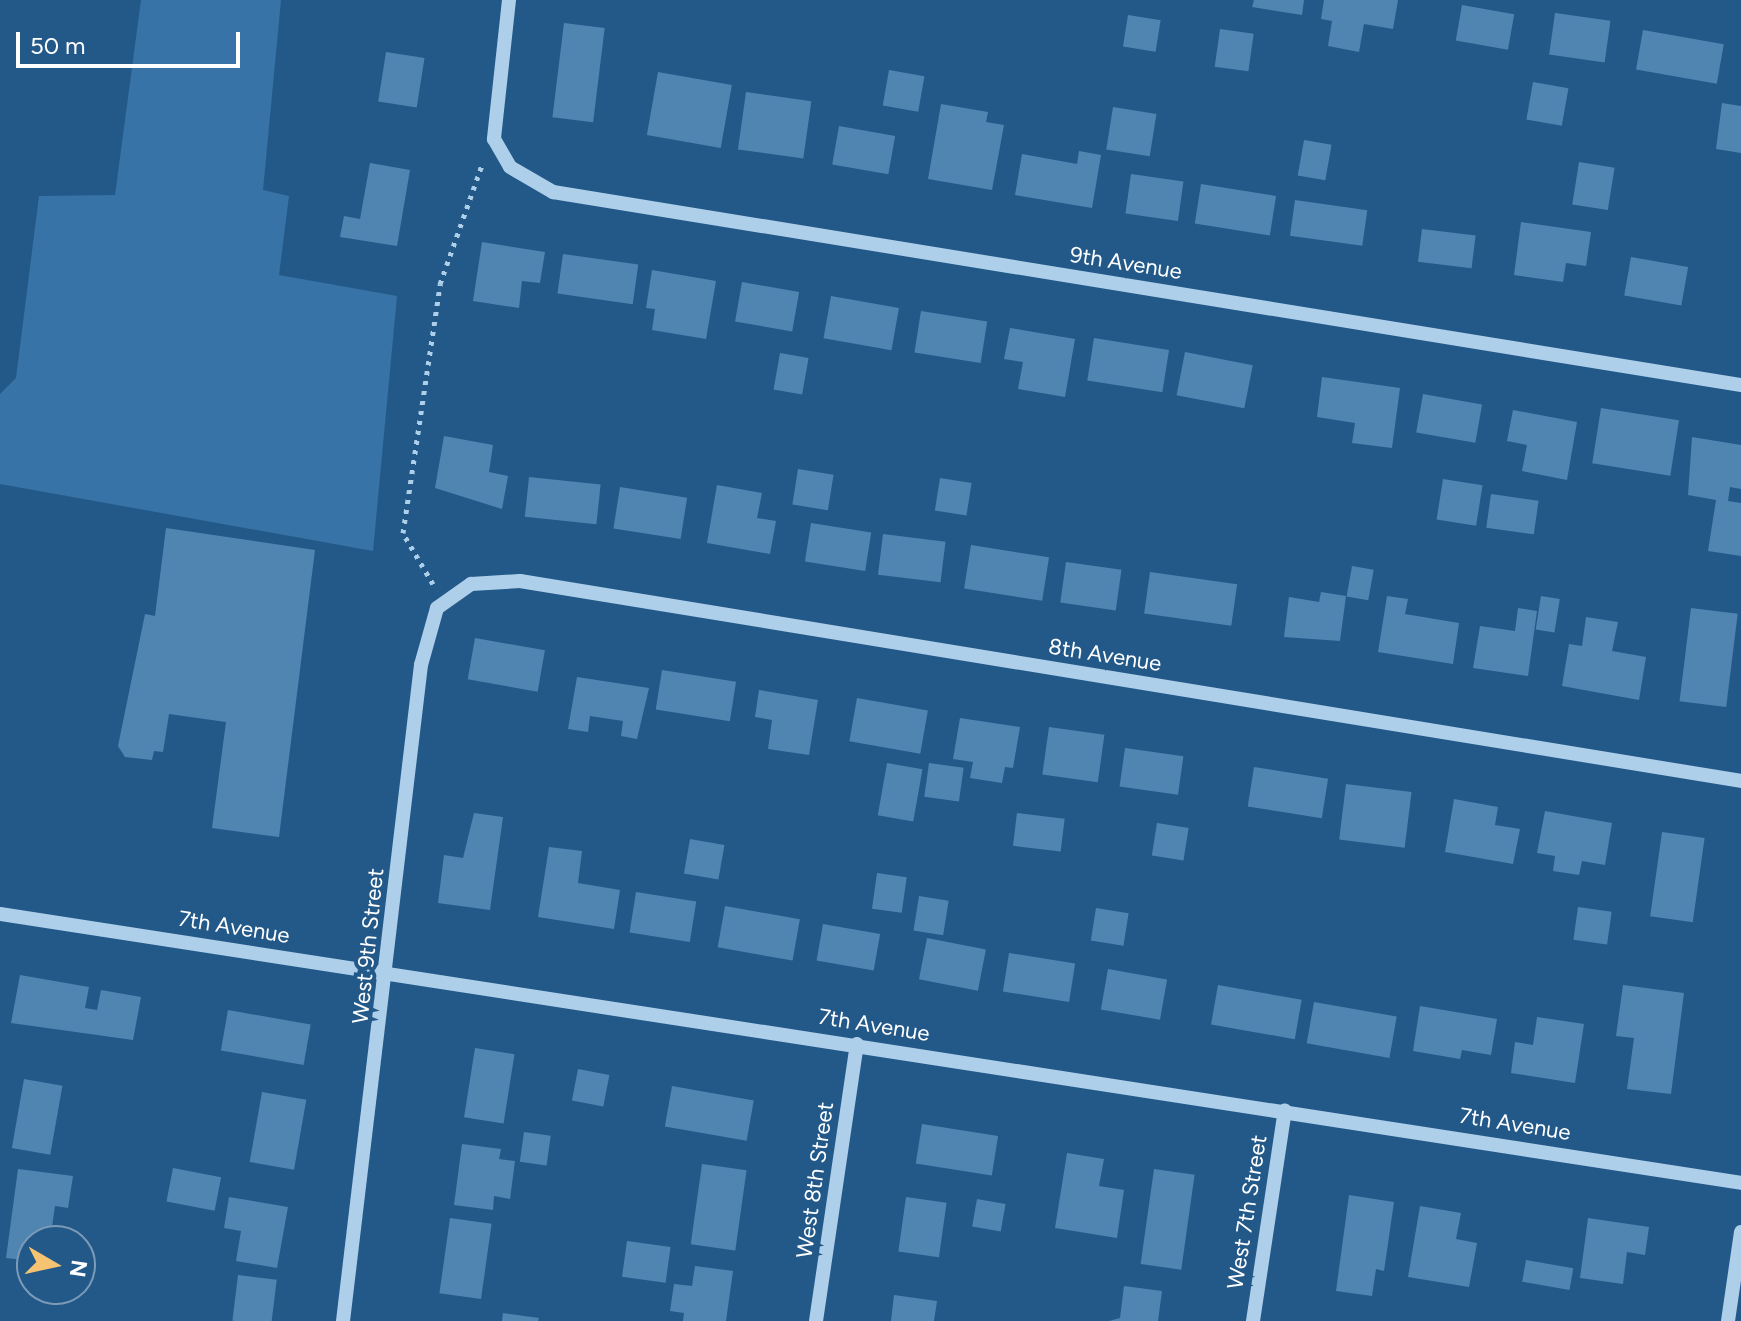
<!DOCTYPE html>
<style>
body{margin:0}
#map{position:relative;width:1741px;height:1321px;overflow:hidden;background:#235989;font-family:Figtree,sans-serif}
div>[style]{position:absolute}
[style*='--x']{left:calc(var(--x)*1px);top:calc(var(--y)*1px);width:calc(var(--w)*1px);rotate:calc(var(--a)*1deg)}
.green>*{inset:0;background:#3773a6}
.building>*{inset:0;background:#5085b2;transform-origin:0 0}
.path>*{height:5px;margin-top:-2.5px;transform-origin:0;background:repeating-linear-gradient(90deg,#aecfea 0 4px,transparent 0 10px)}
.minor>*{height:14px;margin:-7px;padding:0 7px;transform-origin:7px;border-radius:7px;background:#aecfea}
span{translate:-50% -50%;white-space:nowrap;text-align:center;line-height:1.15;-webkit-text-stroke:8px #235989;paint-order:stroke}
.street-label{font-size:22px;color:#fff}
.north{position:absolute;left:16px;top:1225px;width:80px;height:80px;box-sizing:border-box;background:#235989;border:2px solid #7b9bb8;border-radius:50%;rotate:99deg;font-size:22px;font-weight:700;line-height:32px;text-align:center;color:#fff}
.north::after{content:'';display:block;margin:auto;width:28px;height:36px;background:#f5c371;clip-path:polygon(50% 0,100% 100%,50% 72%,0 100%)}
.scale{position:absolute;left:16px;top:32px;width:224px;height:36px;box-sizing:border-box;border:4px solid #fff;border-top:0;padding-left:10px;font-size:24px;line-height:28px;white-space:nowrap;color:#fff;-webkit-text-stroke:6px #235989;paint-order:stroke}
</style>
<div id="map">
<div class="green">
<i style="clip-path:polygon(141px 0,281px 0,263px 190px,289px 196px,279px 275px,397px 296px,373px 551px,0 484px,0 394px,16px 378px,39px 196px,115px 195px)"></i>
</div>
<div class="building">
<i style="clip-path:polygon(1254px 0,1304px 0,1302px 15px,1252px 7px)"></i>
<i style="clip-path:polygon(1324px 0,1398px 0,1393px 29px,1364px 24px,1359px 52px,1328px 46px,1332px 21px,1321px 19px)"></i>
<i style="left:1462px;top:5px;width:53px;height:36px;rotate:10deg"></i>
<i style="left:1555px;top:13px;width:56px;height:42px;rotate:8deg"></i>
<i style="left:1128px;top:15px;width:33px;height:32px;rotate:9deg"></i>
<i style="left:564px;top:23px;width:41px;height:95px;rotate:7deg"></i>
<i style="left:1220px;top:29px;width:34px;height:38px;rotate:8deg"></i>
<i style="left:1643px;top:30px;width:82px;height:40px;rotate:10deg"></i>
<i style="left:386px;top:52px;width:39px;height:50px;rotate:9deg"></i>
<i style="left:889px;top:70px;width:36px;height:36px;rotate:10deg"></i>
<i style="left:658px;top:72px;width:75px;height:64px;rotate:10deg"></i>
<i style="left:1533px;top:82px;width:36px;height:38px;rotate:10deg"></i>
<i style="left:746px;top:92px;width:66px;height:58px;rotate:8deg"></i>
<i style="clip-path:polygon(1722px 103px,1741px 106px,1741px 153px,1716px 149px)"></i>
<i style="clip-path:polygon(941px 104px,988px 112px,986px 122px,1004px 125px,992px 190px,928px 179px)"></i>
<i style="left:1113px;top:107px;width:44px;height:43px;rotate:9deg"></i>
<i style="left:839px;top:126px;width:57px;height:39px;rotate:10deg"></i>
<i style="left:1304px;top:140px;width:28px;height:36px;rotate:10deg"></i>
<i style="clip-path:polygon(1079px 151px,1101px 155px,1092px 208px,1015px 195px,1022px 154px,1077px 164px)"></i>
<i style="left:1579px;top:162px;width:36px;height:43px;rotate:9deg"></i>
<i style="clip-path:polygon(370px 163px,410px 170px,397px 246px,340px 237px,344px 216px,360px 219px)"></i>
<i style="left:1131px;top:174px;width:53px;height:40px;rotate:8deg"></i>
<i style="left:1201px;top:184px;width:76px;height:40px;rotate:9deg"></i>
<i style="left:1295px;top:200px;width:73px;height:36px;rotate:8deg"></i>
<i style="clip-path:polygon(1521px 222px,1591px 232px,1586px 266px,1566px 263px,1563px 282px,1514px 275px)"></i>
<i style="left:1422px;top:229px;width:54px;height:33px;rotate:7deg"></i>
<i style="clip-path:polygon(482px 242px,545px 252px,540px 283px,522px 281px,519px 308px,473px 301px)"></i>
<i style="left:563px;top:254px;width:76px;height:40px;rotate:8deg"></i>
<i style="left:1631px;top:257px;width:58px;height:39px;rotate:10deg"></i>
<i style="clip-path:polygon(652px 270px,716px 281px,706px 339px,652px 330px,655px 309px,646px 308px)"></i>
<i style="left:742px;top:282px;width:58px;height:40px;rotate:10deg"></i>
<i style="left:831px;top:296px;width:69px;height:43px;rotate:10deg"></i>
<i style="left:921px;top:311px;width:67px;height:42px;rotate:9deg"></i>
<i style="clip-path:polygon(1010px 328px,1075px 339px,1065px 397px,1018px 389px,1023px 362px,1004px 359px)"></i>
<i style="left:1094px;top:338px;width:76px;height:43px;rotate:9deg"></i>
<i style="left:1185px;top:352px;width:69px;height:44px;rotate:11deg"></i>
<i style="left:780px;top:353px;width:29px;height:37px;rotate:10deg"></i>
<i style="clip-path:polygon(1322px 377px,1400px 388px,1392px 448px,1352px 443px,1355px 423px,1317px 417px)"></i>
<i style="left:1423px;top:394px;width:60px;height:39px;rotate:10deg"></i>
<i style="left:1601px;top:408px;width:79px;height:56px;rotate:9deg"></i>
<i style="clip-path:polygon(1513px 410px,1577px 422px,1567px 480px,1522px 471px,1527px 445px,1507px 441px)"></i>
<i style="clip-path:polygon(444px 436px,493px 445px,489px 472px,508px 476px,502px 509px,435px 488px)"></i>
<i style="clip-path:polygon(1692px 437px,1741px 445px,1741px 489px,1730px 487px,1728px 501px,1741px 503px,1741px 556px,1708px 551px,1716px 500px,1688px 495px)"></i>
<i style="left:798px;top:469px;width:36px;height:36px;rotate:9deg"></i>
<i style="left:529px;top:477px;width:72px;height:40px;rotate:6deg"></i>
<i style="left:940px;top:478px;width:32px;height:33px;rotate:9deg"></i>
<i style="left:1443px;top:479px;width:40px;height:41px;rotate:9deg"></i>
<i style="clip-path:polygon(717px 485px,762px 493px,757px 518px,776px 521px,770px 554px,707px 543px)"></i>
<i style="left:620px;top:487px;width:68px;height:42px;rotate:9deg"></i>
<i style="left:1491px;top:494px;width:48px;height:34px;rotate:8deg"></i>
<i style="left:811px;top:523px;width:61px;height:39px;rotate:9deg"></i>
<i style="clip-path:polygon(166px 528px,315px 550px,279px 837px,212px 828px,226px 722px,169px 714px,163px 752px,154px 751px,152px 760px,125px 757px,118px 746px,145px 614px,155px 616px)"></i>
<i style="left:883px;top:534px;width:63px;height:41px;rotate:7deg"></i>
<i style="left:971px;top:545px;width:79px;height:44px;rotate:9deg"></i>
<i style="left:1066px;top:562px;width:56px;height:41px;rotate:8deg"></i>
<i style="left:1352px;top:566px;width:22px;height:31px;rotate:10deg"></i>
<i style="left:1150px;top:572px;width:88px;height:42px;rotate:8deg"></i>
<i style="clip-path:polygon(1321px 592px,1346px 596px,1340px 641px,1284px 637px,1289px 597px,1319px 602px)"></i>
<i style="clip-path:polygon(1387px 596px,1408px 599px,1405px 614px,1459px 623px,1453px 664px,1378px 652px)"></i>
<i style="left:1541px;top:596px;width:19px;height:34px;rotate:9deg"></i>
<i style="clip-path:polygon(1518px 608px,1537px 611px,1528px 676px,1473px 668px,1480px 626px,1515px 631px)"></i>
<i style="left:1691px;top:608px;width:47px;height:94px;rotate:7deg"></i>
<i style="clip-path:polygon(1586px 617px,1618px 622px,1612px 651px,1646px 657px,1639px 700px,1562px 686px,1569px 644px,1582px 646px)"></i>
<i style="left:475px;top:638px;width:71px;height:42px;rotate:10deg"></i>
<i style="left:662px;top:670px;width:75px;height:40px;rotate:9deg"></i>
<i style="clip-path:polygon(577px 677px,649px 688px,637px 739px,621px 736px,623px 721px,590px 716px,588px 732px,568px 729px)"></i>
<i style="clip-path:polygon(759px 690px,818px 700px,809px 755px,768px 749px,772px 720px,755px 717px)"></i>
<i style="left:857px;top:698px;width:72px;height:44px;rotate:10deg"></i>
<i style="clip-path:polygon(960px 718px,1020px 727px,1013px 768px,1005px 767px,1002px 783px,970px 778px,973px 762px,953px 759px)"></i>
<i style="left:1049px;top:727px;width:56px;height:48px;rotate:8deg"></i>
<i style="left:1125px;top:748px;width:59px;height:39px;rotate:8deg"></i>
<i style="left:887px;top:763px;width:36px;height:53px;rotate:10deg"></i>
<i style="left:929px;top:763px;width:35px;height:34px;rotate:8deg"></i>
<i style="left:1254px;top:767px;width:75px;height:40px;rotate:9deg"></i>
<i style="left:1346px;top:784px;width:66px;height:56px;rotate:7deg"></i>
<i style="clip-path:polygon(1454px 799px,1498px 807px,1495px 825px,1520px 829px,1513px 864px,1445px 852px)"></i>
<i style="clip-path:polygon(1545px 811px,1612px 823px,1605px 865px,1582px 861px,1579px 875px,1553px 871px,1555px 856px,1537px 853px)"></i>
<i style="clip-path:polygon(474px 813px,503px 817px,490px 910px,438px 903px,444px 855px,463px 858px)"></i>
<i style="left:1017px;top:813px;width:48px;height:33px;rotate:7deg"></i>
<i style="left:1157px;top:823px;width:32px;height:33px;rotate:9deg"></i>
<i style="left:1662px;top:832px;width:43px;height:85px;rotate:8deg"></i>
<i style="left:690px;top:839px;width:35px;height:35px;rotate:10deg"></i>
<i style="clip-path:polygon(549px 847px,582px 851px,578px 883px,620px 890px,614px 929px,538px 917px)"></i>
<i style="left:877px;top:873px;width:30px;height:36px;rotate:8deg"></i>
<i style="left:636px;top:892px;width:61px;height:41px;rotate:9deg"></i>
<i style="left:919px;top:896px;width:30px;height:35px;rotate:9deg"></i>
<i style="left:725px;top:906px;width:76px;height:42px;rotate:10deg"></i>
<i style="left:1578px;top:907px;width:34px;height:33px;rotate:8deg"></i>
<i style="left:1096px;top:908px;width:33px;height:33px;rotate:9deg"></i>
<i style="left:823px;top:924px;width:58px;height:37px;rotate:10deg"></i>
<i style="left:927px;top:938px;width:60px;height:42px;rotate:11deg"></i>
<i style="left:1009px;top:953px;width:67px;height:39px;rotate:9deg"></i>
<i style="left:1108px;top:969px;width:60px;height:41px;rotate:10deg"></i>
<i style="clip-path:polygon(20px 975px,89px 987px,85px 1008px,97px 1010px,101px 990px,141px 997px,133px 1040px,11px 1023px)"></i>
<i style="left:1218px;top:985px;width:85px;height:40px;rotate:10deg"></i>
<i style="clip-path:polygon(1623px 985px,1684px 993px,1671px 1094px,1627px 1089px,1634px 1038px,1616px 1036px)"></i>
<i style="left:1314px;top:1002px;width:84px;height:42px;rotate:10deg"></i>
<i style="clip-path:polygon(1420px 1006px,1497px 1019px,1491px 1055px,1462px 1050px,1460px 1059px,1413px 1051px)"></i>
<i style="left:228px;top:1010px;width:84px;height:41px;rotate:10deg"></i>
<i style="clip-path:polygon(1537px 1017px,1584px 1024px,1575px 1083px,1511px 1073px,1515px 1042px,1533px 1045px)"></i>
<i style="left:475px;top:1048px;width:40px;height:70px;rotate:9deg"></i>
<i style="left:578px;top:1069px;width:32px;height:32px;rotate:11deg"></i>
<i style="left:24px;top:1079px;width:39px;height:70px;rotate:10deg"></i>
<i style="left:672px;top:1086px;width:83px;height:41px;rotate:10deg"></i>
<i style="left:262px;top:1092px;width:45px;height:71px;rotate:10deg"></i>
<i style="left:922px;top:1124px;width:77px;height:40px;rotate:9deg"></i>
<i style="left:524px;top:1132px;width:27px;height:30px;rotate:8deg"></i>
<i style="clip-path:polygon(462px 1144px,501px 1149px,499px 1159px,515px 1161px,510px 1199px,494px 1196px,493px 1210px,454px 1205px)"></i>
<i style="clip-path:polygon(1067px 1153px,1104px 1159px,1099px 1186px,1124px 1190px,1117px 1238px,1055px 1228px)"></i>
<i style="left:702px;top:1164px;width:45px;height:81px;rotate:8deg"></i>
<i style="left:173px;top:1168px;width:49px;height:34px;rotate:11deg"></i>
<i style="clip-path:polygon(18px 1169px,73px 1176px,68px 1208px,55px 1206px,50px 1241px,32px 1241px,32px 1261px,6px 1258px)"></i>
<i style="left:1154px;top:1169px;width:41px;height:96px;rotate:8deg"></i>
<i style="clip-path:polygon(1349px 1195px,1394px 1202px,1384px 1271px,1376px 1269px,1372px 1296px,1336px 1291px)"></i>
<i style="clip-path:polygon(229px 1197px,288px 1207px,277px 1268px,236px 1261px,241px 1231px,224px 1228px)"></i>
<i style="left:906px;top:1197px;width:41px;height:55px;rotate:8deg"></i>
<i style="left:977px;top:1199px;width:29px;height:28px;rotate:10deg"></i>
<i style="clip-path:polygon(1420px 1206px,1461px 1213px,1456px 1239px,1477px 1243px,1469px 1287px,1408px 1277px)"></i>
<i style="left:450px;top:1218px;width:42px;height:76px;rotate:8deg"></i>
<i style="clip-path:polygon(1588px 1218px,1649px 1227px,1645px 1255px,1627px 1252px,1623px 1284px,1580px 1278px)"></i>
<i style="left:627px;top:1241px;width:44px;height:36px;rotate:8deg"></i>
<i style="left:1526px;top:1260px;width:48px;height:22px;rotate:10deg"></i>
<i style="clip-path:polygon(695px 1266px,733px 1271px,726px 1321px,683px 1321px,684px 1313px,670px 1311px,674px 1284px,692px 1286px)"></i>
<i style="left:238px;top:1275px;width:39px;height:46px;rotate:7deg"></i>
<i style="clip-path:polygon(1124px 1286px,1162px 1291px,1158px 1321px,1109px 1321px,1120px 1318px)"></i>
<i style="clip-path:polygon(894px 1295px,937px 1301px,934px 1321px,891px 1321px)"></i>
<i style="clip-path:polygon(503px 1313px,539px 1318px,538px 1321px,502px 1321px)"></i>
</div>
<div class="path">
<i style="--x:433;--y:584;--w:59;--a:-120.5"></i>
<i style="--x:403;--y:533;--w:252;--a:-81.5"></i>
<i style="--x:440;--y:284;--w:129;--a:-70.6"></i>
</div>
<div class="minor">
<i style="--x:509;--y:0;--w:140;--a:96.2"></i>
<i style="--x:494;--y:139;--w:32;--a:60"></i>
<i style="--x:510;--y:167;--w:50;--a:30.2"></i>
<i style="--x:553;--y:192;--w:1204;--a:9.23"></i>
<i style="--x:0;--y:914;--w:1762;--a:8.78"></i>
<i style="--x:343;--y:1321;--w:661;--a:-83.22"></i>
<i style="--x:421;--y:665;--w:59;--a:-74.3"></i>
<i style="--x:437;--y:608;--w:42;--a:-35.2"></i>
<i style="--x:471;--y:584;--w:49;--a:-3.5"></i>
<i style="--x:520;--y:581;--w:1237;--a:9.3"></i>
<i style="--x:816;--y:1321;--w:280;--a:-81.6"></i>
<i style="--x:1253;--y:1321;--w:213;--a:-81.4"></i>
<i style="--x:1728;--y:1321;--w:90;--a:-81.7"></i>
</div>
<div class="street-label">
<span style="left:1126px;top:263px;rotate:9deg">9th Avenue</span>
<span style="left:1105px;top:655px;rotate:9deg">8th Avenue</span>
<span style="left:234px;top:927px;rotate:9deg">7th Avenue</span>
<span style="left:368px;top:946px;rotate:-84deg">West 9th Street</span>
<span style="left:874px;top:1025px;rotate:9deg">7th Avenue</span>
<span style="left:1515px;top:1124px;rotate:9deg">7th Avenue</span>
<span style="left:815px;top:1180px;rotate:-82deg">West 8th Street</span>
<span style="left:1247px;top:1212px;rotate:-81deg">West 7th Street</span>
</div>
<div class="north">N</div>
<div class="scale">50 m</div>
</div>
